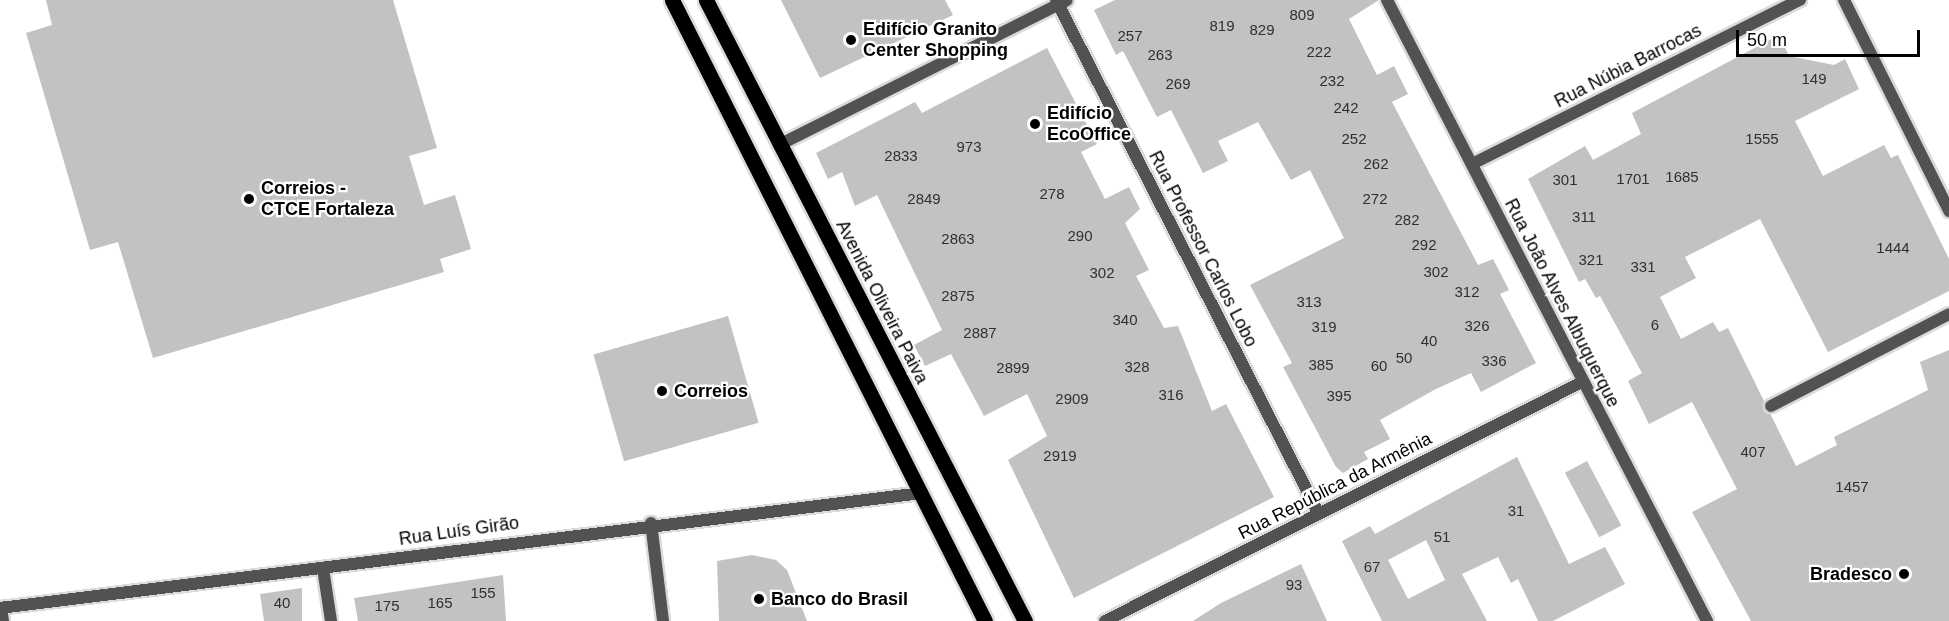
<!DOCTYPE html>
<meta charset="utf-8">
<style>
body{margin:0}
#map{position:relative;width:1949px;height:621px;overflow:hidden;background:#fff;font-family:Arial,sans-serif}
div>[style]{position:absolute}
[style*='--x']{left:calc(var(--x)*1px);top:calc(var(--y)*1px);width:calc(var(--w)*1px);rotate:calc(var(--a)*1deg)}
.building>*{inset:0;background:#c2c2c2;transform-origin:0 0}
.roads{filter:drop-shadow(2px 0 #dbdbdb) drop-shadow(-2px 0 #dbdbdb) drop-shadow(0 2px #dbdbdb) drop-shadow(0 -2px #dbdbdb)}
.minor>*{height:12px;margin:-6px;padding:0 6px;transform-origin:6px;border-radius:6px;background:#525252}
.tertiary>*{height:12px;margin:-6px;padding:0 6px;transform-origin:6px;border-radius:6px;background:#525252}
.primary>*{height:15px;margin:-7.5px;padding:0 7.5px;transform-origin:7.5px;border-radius:7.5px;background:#000}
.dots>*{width:16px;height:16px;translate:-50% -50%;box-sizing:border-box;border:3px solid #fff;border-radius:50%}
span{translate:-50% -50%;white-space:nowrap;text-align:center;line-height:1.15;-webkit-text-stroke:4.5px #fff;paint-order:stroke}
.number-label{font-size:15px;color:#303030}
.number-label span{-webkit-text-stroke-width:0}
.poi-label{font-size:18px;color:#000;font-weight:700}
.left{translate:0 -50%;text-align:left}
.right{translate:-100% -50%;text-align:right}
.street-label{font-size:18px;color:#000}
.scale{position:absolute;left:1736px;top:30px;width:184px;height:27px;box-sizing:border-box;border:3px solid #000;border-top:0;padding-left:8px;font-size:18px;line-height:21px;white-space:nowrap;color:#000;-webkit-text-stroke:4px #fff;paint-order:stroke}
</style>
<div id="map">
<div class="building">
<i style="clip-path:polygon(46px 0,393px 0,437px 148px,409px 156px,424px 205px,455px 195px,471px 249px,440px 259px,444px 272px,153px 358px,118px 242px,90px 250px,26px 33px,52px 25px)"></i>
<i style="clip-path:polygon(781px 0,945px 0,953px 15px,820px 78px)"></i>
<i style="clip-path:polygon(1115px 0,1379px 0,1349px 19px,1377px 75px,1394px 66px,1408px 94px,1392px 102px,1478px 265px,1493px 259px,1509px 290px,1500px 294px,1536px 363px,1481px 392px,1471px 373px,1436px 389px,1380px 420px,1390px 439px,1364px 452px,1368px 459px,1343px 473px,1336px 467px,1283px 367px,1292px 363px,1250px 285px,1344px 238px,1310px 170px,1291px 180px,1258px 122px,1218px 141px,1228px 161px,1203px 173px,1171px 110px,1157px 117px,1123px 51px,1116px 55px,1094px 10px)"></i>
<i style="clip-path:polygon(1779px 35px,1789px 56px,1834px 65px,1845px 59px,1859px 89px,1795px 121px,1823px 176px,1884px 145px,1891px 158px,1898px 155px,1949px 259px,1949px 291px,1828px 352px,1760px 219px,1685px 257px,1696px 278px,1660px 297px,1681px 339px,1713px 322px,1719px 332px,1728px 328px,1796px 466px,1837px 445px,1834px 437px,1928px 390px,1920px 362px,1949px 350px,1949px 621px,1751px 621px,1692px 512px,1737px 489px,1692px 402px,1649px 424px,1628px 381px,1642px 373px,1600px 296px,1596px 298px,1585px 279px,1579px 282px,1528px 179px,1585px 146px,1593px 160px,1641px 134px,1632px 113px)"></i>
<i style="clip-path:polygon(1047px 48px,1097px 144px,1081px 152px,1105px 199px,1129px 187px,1140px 209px,1125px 223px,1149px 270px,1136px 276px,1164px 328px,1178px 326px,1212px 411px,1226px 404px,1274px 497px,1074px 598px,1008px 460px,1047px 436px,1027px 394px,984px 416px,951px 354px,925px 366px,914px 345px,942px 330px,877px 195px,855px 206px,842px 172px,828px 179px,816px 153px,915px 102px,922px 113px)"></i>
<i style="left:728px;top:316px;width:111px;height:140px;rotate:74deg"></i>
<i style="clip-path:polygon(evenodd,1517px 457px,1569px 564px,1605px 547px,1625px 584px,1553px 621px,1538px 621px,1518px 579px,1511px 583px,1498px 557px,1462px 574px,1487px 621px,1382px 621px,1342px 541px,1370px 526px,1375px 534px,1517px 457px,1426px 540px,1445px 580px,1408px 599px,1388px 560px,1426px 540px)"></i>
<i style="left:1587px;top:461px;width:73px;height:25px;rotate:62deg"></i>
<i style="clip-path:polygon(752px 555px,776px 560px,787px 570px,807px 621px,719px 621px,717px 561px)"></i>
<i style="clip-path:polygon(1301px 564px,1327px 621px,1193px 621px,1221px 603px)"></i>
<i style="clip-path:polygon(503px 575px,506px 621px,358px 621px,354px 598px)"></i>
<i style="clip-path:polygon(302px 588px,302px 621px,264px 621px,260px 594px)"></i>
</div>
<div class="roads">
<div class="minor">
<i style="--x:1056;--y:0;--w:577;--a:62.9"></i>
<i style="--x:1387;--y:0;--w:699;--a:62.74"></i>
<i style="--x:1844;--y:0;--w:236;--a:63.5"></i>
<i style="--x:779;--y:145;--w:322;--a:-26.7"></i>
<i style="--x:1472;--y:164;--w:367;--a:-26.6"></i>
<i style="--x:1771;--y:406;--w:200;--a:-27.3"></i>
<i style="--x:651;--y:523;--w:99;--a:83"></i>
<i style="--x:323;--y:568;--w:54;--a:81.4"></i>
<i style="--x:1;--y:608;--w:13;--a:81"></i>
<i style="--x:1105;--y:621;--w:531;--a:-26.61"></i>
</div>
<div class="tertiary">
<i style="--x:0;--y:608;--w:929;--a:-7.11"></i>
</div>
<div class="primary">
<i style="--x:672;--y:0;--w:695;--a:63.25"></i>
<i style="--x:706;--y:0;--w:698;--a:62.81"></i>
</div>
</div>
<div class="dots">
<i style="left:851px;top:40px;background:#000"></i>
<i style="left:1035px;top:124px;background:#000"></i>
<i style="left:249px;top:199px;background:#000"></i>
<i style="left:662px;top:391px;background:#000"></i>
<i style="left:1904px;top:574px;background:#000"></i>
<i style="left:759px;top:599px;background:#000"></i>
</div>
<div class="number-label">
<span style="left:1302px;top:15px">809</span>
<span style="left:1222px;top:26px">819</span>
<span style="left:1262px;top:30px">829</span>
<span style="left:1130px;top:36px">257</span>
<span style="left:1319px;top:52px">222</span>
<span style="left:1160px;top:55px">263</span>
<span style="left:1814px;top:79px">149</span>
<span style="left:1332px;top:81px">232</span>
<span style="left:1178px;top:84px">269</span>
<span style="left:1346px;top:108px">242</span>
<span style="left:1354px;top:139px">252</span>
<span style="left:1762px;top:139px">1555</span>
<span style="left:969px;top:147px">973</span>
<span style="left:901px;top:156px">2833</span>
<span style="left:1376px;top:164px">262</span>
<span style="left:1682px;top:177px">1685</span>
<span style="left:1633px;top:179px">1701</span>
<span style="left:1565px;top:180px">301</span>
<span style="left:1052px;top:194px">278</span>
<span style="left:924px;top:199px">2849</span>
<span style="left:1375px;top:199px">272</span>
<span style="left:1584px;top:217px">311</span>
<span style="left:1407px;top:220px">282</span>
<span style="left:1080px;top:236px">290</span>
<span style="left:958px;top:239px">2863</span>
<span style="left:1424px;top:245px">292</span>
<span style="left:1893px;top:248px">1444</span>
<span style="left:1591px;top:260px">321</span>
<span style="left:1643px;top:267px">331</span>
<span style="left:1436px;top:272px">302</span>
<span style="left:1102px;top:273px">302</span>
<span style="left:1467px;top:292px">312</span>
<span style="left:958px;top:296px">2875</span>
<span style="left:1309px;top:302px">313</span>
<span style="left:1125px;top:320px">340</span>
<span style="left:1655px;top:325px">6</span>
<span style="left:1477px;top:326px">326</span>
<span style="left:1324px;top:327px">319</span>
<span style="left:980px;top:333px">2887</span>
<span style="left:1429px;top:341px">40</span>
<span style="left:1404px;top:358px">50</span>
<span style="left:1494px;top:361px">336</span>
<span style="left:1321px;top:365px">385</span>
<span style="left:1379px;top:366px">60</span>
<span style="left:1137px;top:367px">328</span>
<span style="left:1013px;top:368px">2899</span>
<span style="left:1171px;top:395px">316</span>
<span style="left:1339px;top:396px">395</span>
<span style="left:1072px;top:399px">2909</span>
<span style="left:1753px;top:452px">407</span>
<span style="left:1060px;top:456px">2919</span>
<span style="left:1852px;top:487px">1457</span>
<span style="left:1516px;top:511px">31</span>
<span style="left:1442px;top:537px">51</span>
<span style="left:1372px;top:567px">67</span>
<span style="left:1294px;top:585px">93</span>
<span style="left:483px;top:593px">155</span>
<span style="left:282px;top:603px">40</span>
<span style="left:440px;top:603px">165</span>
<span style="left:387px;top:606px">175</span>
</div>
<div class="poi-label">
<span class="left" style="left:863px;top:40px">Edifício Granito<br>Center Shopping</span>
<span class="left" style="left:1047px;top:124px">Edifício<br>EcoOffice</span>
<span class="left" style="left:261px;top:199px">Correios -<br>CTCE Fortaleza</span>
<span class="left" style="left:674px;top:391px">Correios</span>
<span class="right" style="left:1892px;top:574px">Bradesco</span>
<span class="left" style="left:771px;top:599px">Banco do Brasil</span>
</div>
<div class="street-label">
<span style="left:1628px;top:66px;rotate:-27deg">Rua Núbia Barrocas</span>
<span style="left:1203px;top:249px;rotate:63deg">Rua Professor Carlos Lobo</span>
<span style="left:882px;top:302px;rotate:63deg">Avenida Oliveira Paiva</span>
<span style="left:1562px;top:303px;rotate:63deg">Rua João Alves Albuquerque</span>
<span style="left:1335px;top:486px;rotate:-27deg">Rua República da Armênia</span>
<span style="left:459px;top:531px;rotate:-8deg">Rua Luís Girão</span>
</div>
<div class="scale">50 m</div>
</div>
